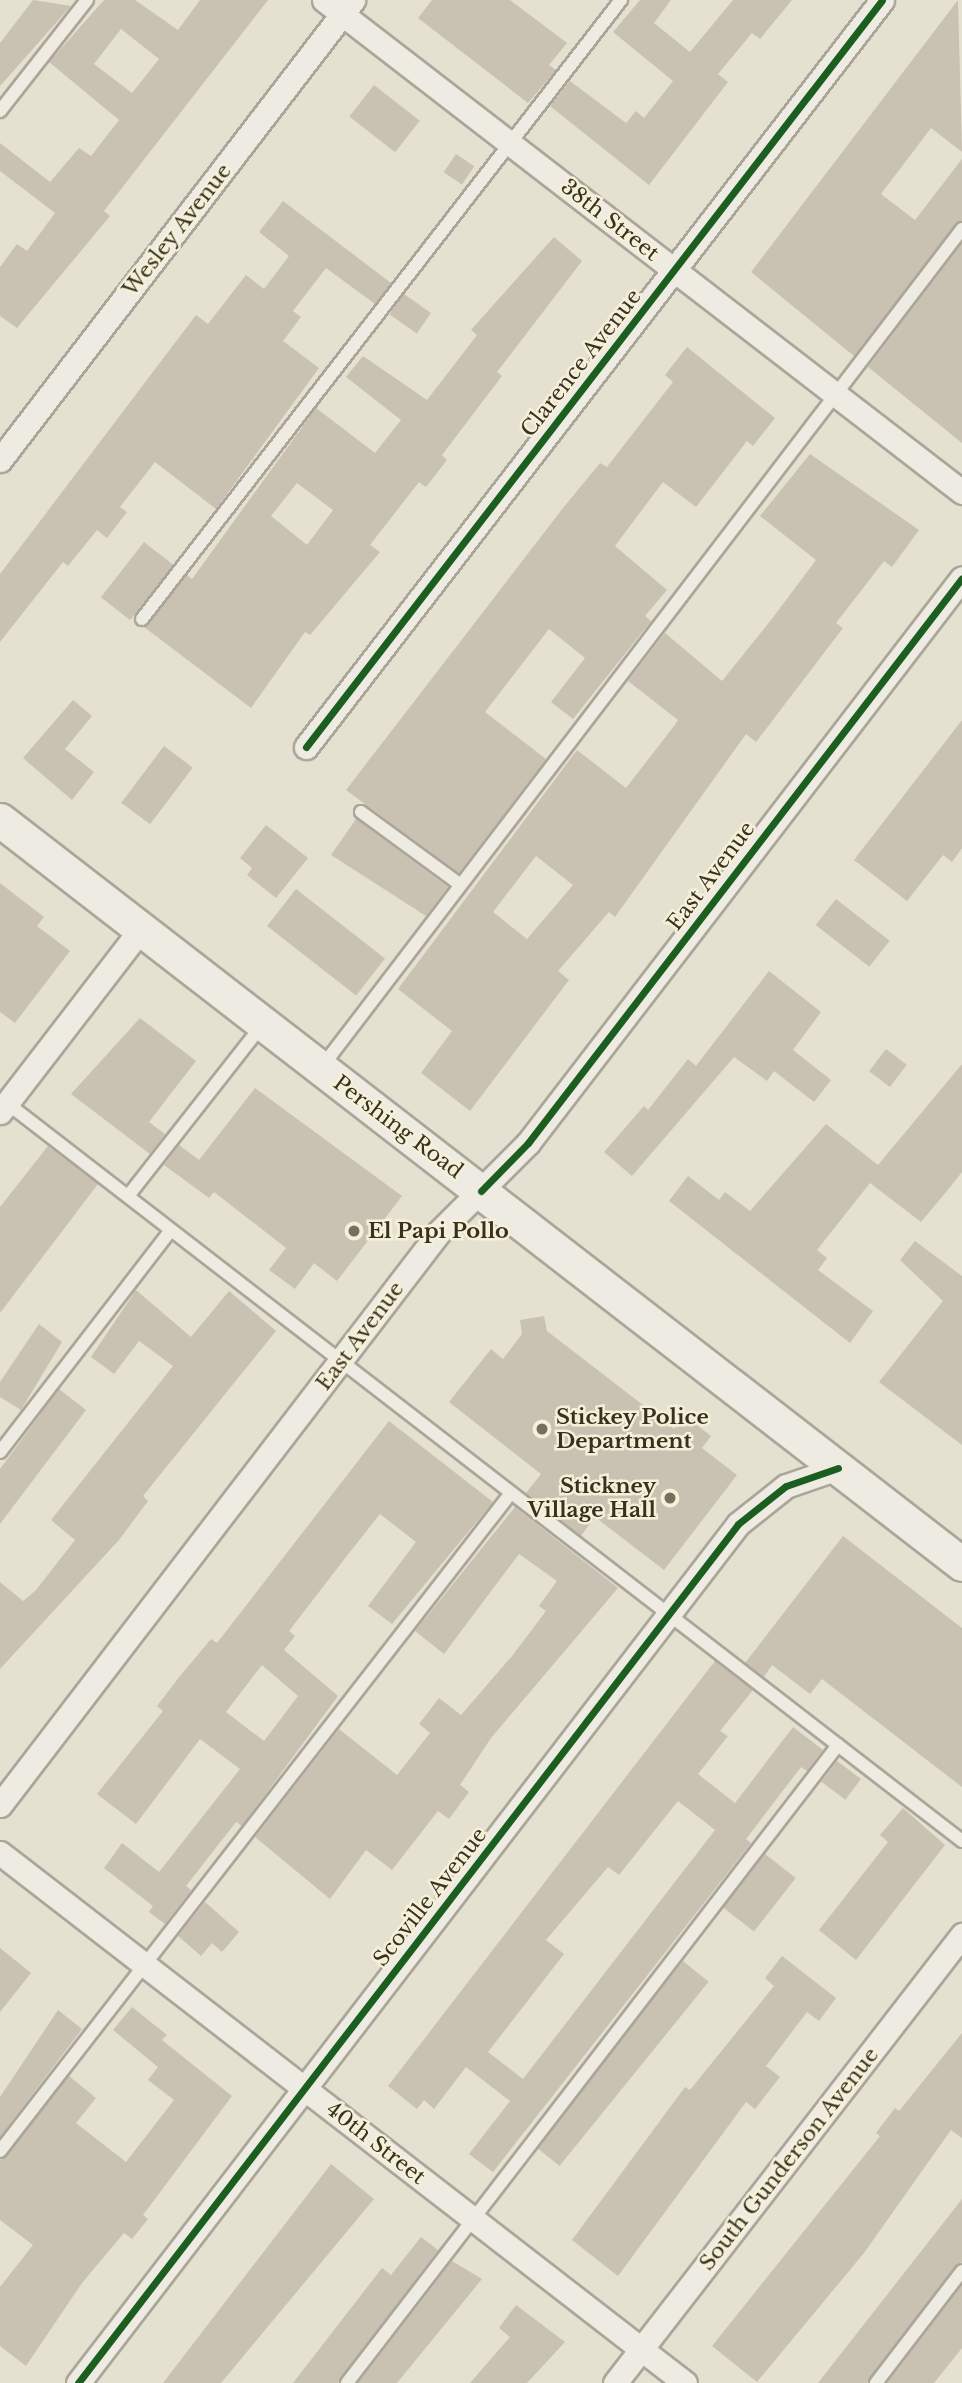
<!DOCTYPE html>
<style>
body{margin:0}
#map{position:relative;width:962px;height:2383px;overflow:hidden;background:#e5e1d1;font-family:"Libre Baskerville",serif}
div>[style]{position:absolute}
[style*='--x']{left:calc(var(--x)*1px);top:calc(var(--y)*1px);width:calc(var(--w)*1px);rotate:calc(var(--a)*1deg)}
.building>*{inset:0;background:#c9c1b2;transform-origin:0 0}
.roads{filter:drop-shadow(2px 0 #aba699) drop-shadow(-2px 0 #aba699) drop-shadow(0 2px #aba699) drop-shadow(0 -2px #aba699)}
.service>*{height:12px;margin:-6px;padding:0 6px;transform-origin:6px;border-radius:6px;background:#eeebe2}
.minor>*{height:23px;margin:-11.5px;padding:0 11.5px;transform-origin:11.5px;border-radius:11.5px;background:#eeebe2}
.secondary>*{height:33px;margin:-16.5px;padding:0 16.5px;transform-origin:16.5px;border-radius:16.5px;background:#eeebe2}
.cycleway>*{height:7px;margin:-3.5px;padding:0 3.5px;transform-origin:3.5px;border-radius:3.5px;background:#1b5e20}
.dots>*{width:19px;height:19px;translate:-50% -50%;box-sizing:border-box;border:4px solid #f5f0d8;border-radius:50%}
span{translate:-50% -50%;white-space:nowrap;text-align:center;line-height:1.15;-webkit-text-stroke:5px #f5f0d8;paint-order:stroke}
.street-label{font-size:21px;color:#3a3021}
.poi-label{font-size:21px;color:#3a3021;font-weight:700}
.left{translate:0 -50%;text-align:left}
.right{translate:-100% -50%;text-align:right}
</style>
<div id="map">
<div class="building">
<i style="clip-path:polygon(33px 0,71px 6px,0 86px,0 43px)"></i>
<i style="clip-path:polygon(evenodd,104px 0,135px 0,178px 30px,200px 0,268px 0,104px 211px,110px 216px,17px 328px,0 316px,0 267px,17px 244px,27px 251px,55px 213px,0 171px,0 143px,50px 182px,79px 148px,91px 156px,119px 120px,49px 62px,104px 0,121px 29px,159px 59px,132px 93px,94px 64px,121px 29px)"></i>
<i style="clip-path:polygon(432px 0,510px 0,567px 43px,549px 65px,556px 70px,528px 103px,418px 18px)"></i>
<i style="clip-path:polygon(640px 0,671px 0,654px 23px,690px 52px,733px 0,792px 0,760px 39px,752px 33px,718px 74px,728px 82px,649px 185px,550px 106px,570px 81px,626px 123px,636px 111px,644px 118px,673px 81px,613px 32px)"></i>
<i style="clip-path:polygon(958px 0,962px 152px,931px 128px,881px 194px,915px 220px,962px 159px,962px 220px,854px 356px,751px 272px)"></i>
<i style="left:374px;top:85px;width:58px;height:40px;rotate:38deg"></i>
<i style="left:456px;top:154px;width:22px;height:22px;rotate:34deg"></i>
<i style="clip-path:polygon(283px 201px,391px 283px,375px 304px,326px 268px,293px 311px,301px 317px,283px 341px,319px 368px,216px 509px,155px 462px,120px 507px,127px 512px,107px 538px,97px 530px,68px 566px,63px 562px,0 642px,0 574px,196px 315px,208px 324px,246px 275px,264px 289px,289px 256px,259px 232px)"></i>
<i style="clip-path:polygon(evenodd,554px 237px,582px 261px,497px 372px,502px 376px,442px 455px,447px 460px,426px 487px,419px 482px,370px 545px,380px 552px,310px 635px,305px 632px,251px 708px,144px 627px,187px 575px,192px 579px,316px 408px,375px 453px,401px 420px,346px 377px,363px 356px,427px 400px,477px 335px,471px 330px,554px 237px,297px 483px,333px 510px,307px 545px,271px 516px,297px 483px)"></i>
<i style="clip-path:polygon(962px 243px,962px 443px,868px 367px)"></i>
<i style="left:404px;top:294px;width:33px;height:25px;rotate:35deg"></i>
<i style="clip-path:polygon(687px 347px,775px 418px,753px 446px,747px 441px,696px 507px,663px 482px,615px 546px,667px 590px,645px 616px,651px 621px,573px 719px,551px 702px,585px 658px,549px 629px,485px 712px,546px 759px,459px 873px,346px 790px,563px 508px,600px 463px,607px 467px,673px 382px,665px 375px)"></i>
<i style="clip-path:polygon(evenodd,810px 454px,919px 530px,892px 567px,884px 561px,836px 623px,843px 628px,756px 742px,746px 734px,615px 917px,609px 912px,558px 971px,569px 980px,470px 1111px,421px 1073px,452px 1031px,398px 989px,577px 750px,626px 788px,674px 726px,678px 720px,628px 681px,665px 633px,722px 681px,771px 620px,816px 560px,760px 516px,810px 454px,536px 856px,573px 885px,527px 939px,493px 912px,536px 856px)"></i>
<i style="left:144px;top:542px;width:37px;height:70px;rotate:38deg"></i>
<i style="clip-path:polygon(73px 700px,92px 716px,65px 749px,94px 772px,72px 800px,23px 758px)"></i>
<i style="clip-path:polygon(962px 720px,962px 848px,952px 862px,943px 855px,907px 901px,854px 860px)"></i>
<i style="left:164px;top:746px;width:36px;height:71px;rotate:37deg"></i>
<i style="clip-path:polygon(356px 819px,448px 887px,426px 916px,331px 855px)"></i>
<i style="clip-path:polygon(266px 825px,308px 858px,276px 898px,247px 875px,252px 868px,240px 858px)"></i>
<i style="clip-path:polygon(0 883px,44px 917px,37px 926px,70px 951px,15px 1023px,0 1012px)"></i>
<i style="left:296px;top:889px;width:113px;height:47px;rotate:38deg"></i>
<i style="left:836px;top:899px;width:68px;height:33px;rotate:38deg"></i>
<i style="clip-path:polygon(769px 971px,821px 1012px,793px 1050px,831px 1080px,814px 1102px,774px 1071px,767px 1081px,734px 1057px,632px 1176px,604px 1152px,644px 1106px,648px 1110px,688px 1059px,696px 1066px)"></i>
<i style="clip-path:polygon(140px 1018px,196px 1061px,149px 1122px,165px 1134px,150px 1154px,71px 1094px)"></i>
<i style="left:886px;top:1049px;width:26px;height:28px;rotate:37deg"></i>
<i style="clip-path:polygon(962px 1064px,962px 1172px,951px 1186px,921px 1222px,870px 1183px,817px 1250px,827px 1258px,818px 1270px,873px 1311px,850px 1343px,669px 1201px,688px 1176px,719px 1200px,725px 1192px,750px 1211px,826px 1124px,878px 1165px)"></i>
<i style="clip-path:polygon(255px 1088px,402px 1196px,337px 1281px,314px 1263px,295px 1289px,269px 1270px,286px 1248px,214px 1192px,209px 1198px,164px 1165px,179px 1145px,199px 1160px)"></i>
<i style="clip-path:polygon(48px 1146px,98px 1184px,0 1313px,0 1207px)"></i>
<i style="clip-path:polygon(915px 1241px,962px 1276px,962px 1445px,879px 1382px,943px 1301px,900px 1260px)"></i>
<i style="clip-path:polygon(136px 1290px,191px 1337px,229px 1291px,276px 1331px,143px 1496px,148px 1501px,119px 1540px,0 1669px,0 1582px,23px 1601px,36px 1590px,75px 1540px,51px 1520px,173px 1366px,139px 1341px,114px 1374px,91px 1357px)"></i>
<i style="clip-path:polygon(544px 1316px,547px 1331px,674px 1429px,684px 1415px,711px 1436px,702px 1448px,737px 1475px,664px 1570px,595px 1517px,581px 1536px,526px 1493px,541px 1474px,449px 1402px,491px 1349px,503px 1359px,522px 1334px,520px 1320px)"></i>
<i style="clip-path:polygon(39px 1324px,62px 1342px,21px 1410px,0 1397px,0 1382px)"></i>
<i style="clip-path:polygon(59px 1389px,86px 1410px,0 1524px,0 1469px)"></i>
<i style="clip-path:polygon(evenodd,389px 1421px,493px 1502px,392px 1624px,368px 1606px,416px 1542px,380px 1514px,346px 1557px,289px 1631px,295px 1636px,284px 1650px,338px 1696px,242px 1826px,236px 1822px,186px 1886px,191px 1890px,165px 1924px,149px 1912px,153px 1906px,104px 1868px,122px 1843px,159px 1872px,240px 1769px,200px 1739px,136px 1824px,97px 1794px,163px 1711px,157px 1706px,180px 1676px,211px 1639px,217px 1643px,389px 1421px,262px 1665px,298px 1696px,264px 1741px,226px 1712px,262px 1665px)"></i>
<i style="clip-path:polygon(515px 1507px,618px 1588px,491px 1738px,460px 1785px,469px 1792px,449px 1819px,438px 1811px,392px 1870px,366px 1850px,330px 1899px,255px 1837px,339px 1729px,397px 1775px,430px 1733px,419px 1724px,439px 1698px,461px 1715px,512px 1656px,546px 1611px,539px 1606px,557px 1581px,519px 1554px,444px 1654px,415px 1631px)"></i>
<i style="clip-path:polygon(843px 1536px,962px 1628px,962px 1787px,822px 1679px,810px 1694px,772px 1665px,764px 1677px,745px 1663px)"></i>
<i style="clip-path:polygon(evenodd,715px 1661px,753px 1690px,720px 1731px,728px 1736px,698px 1774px,735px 1803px,793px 1727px,823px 1750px,807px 1771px,801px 1767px,746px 1839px,751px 1843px,493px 2172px,469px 2154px,510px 2101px,466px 2067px,434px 2109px,424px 2100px,417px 2109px,388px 2086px,715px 1661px,678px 1801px,715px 1830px,523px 2079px,488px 2052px,564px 1954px,546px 1940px,608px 1867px,619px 1875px,678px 1801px)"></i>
<i style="left:837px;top:1761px;width:30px;height:26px;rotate:37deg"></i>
<i style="clip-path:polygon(903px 1808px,945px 1845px,856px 1960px,819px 1930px,888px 1842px,880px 1835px)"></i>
<i style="left:765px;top:1854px;width:39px;height:68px;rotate:38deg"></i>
<i style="clip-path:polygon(205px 1902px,239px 1932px,222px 1952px,212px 1943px,201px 1956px,178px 1936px)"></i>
<i style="clip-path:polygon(0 1948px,31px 1973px,0 2012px)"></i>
<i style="clip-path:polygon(782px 1956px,836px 1998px,819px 2021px,807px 2012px,766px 2066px,780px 2077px,755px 2109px,746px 2102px,618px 2276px,572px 2240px,685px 2087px,690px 2090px,774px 1986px,765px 1978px)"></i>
<i style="left:683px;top:1961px;width:33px;height:237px;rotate:39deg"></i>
<i style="clip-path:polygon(132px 2007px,167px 2035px,162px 2040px,232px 2096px,143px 2215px,148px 2219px,132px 2239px,124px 2233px,82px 2283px,26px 2366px,0 2346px,0 2287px,33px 2245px,0 2220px,0 2160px,69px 2076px,96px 2098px,76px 2123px,126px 2162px,174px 2100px,148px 2080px,158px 2067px,113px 2030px)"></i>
<i style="clip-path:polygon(58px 2010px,82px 2029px,0 2137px,0 2097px)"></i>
<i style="clip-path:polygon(962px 2033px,962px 2138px,951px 2130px,864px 2253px,757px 2382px,712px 2346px,880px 2136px,876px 2133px,895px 2108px,899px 2111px)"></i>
<i style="clip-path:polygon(331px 2164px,374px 2199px,221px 2383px,163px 2383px)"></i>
<i style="clip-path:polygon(962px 2199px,962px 2262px,867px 2383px,818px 2383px)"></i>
<i style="clip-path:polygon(421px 2237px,438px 2250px,338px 2383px,293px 2383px,382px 2268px,391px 2275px)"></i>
<i style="clip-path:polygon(452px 2261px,482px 2279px,397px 2383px,358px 2383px)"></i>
<i style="clip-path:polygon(962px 2285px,962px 2348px,934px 2383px,887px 2383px)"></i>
<i style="clip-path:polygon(516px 2305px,565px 2342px,527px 2383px,470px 2383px,510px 2337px,499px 2328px)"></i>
</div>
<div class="roads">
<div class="service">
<i style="--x:0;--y:111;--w:141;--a:-51.9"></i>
<i style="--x:142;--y:619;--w:783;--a:-52.27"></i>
<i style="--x:361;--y:812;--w:120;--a:36.2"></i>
<i style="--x:321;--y:1068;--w:1056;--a:-52.62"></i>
<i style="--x:3;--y:1100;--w:1212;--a:37.69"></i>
<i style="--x:128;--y:1196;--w:219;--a:-51.9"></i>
<i style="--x:0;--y:1452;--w:280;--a:-52.4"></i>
<i style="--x:0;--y:2151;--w:833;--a:-52.17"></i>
<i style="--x:347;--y:2383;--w:805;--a:-52.42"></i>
<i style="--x:876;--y:2383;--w:141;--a:-52.5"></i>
</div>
<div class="minor">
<i style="--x:324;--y:0;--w:806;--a:37.64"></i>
<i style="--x:0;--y:460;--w:580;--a:-52.5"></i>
<i style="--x:306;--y:747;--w:943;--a:-52.36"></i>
<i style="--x:0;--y:1112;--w:231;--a:-52.4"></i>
<i style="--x:0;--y:1805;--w:722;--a:-52.54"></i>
<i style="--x:439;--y:1232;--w:126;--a:-45"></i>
<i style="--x:528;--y:1143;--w:712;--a:-52.47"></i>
<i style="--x:0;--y:1853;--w:866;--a:37.73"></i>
<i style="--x:78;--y:2383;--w:1083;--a:-52.46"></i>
<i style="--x:738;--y:1524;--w:61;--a:-38.4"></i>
<i style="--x:786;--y:1486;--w:55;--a:-19.1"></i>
<i style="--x:615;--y:2383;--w:567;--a:-52.24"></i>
</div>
<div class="secondary">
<i style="--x:0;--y:820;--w:1216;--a:37.72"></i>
</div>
</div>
<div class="cycleway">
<i style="--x:306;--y:747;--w:943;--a:-52.36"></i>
<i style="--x:481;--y:1191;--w:67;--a:-45.6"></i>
<i style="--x:528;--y:1143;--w:712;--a:-52.47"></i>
<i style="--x:78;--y:2383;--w:1083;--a:-52.46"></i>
<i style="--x:738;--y:1524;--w:61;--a:-38.4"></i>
<i style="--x:786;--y:1486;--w:55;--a:-19.1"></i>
</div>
<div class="dots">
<i style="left:354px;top:1231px;background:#766e5f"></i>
<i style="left:542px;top:1429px;background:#766e5f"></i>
<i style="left:670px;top:1498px;background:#766e5f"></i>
</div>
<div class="street-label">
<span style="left:610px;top:220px;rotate:38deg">38th Street</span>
<span style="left:177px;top:230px;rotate:-52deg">Wesley Avenue</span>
<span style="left:581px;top:363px;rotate:-52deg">Clarence Avenue</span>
<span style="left:711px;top:876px;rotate:-53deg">East Avenue</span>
<span style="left:398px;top:1127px;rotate:37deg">Pershing Road</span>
<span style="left:360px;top:1336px;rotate:-53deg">East Avenue</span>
<span style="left:430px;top:1897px;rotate:-52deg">Scoville Avenue</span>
<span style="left:376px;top:2143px;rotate:38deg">40th Street</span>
<span style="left:789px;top:2159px;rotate:-52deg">South Gunderson Avenue</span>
</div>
<div class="poi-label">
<span class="left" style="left:368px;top:1231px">El Papi Pollo</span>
<span class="left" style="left:556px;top:1429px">Stickey Police<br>Department</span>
<span class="right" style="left:656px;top:1498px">Stickney<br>Village Hall</span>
</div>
</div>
